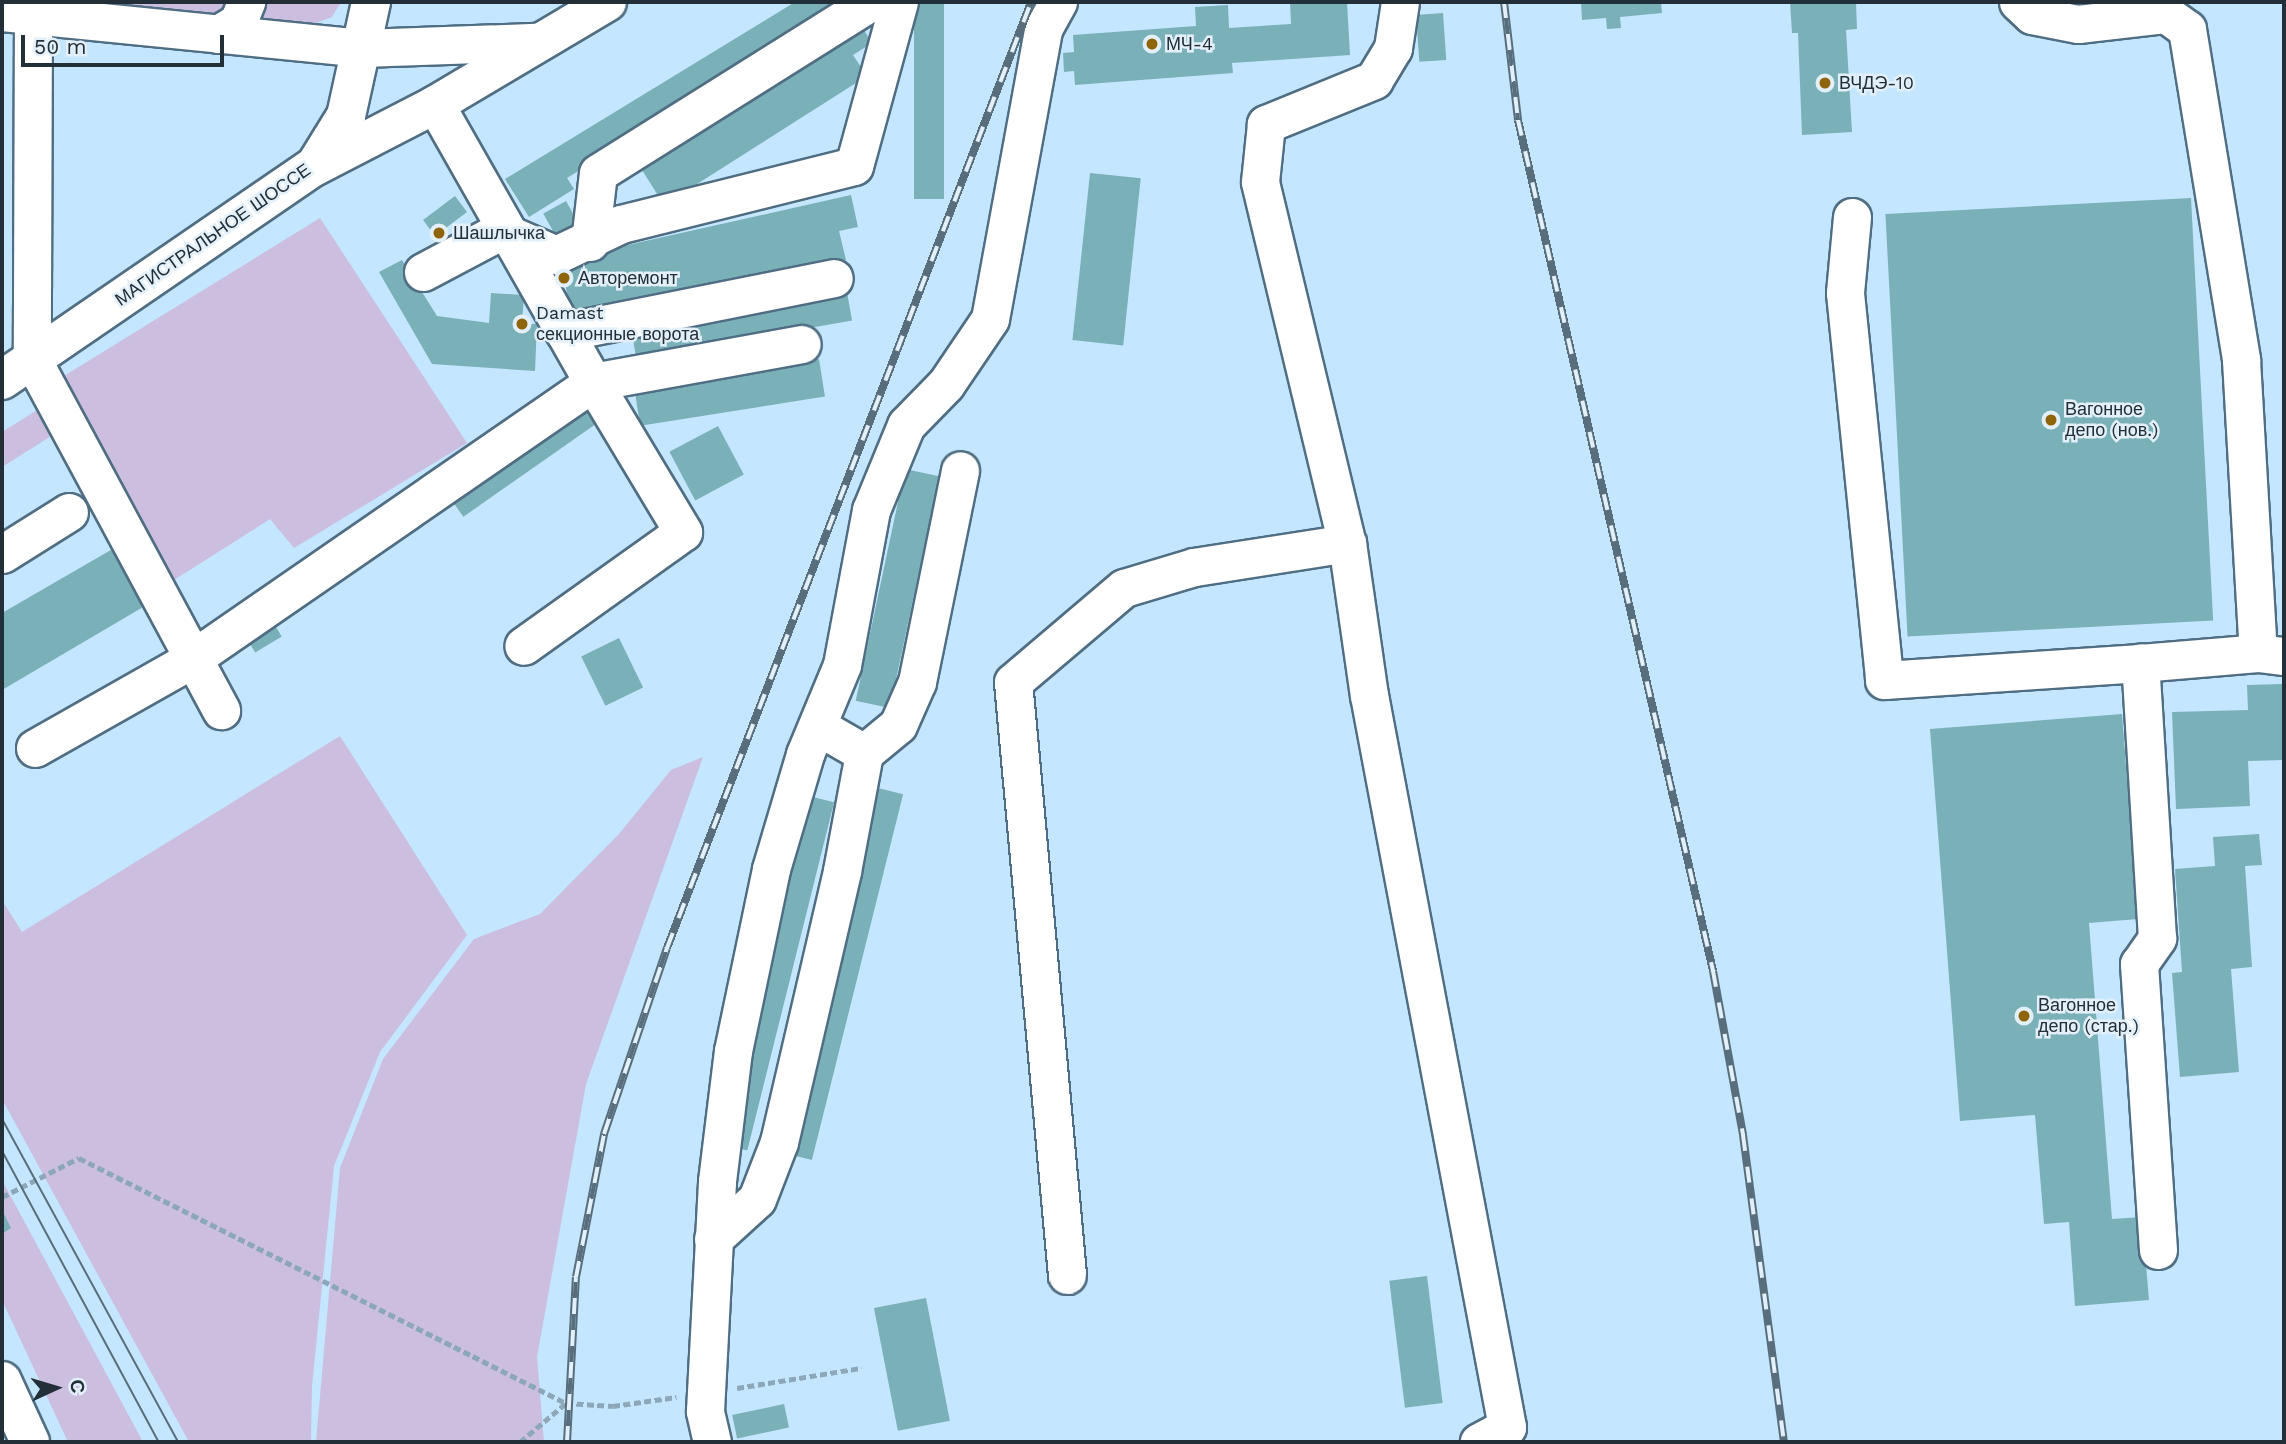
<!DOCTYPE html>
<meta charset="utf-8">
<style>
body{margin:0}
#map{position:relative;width:2286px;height:1444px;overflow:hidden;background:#c4e6fe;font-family:"Work Sans",sans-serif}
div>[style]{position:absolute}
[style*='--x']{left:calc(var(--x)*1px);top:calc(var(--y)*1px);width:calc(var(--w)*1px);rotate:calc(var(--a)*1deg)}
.green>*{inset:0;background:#cbbedf}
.building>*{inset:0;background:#7ab0b8;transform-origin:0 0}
.path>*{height:4.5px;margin-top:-2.25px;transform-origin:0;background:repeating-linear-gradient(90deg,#8ca7ba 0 7px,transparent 0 10.5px)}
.roads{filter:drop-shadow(2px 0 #506e83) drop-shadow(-2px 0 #506e83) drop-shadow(0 2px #506e83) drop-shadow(0 -2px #506e83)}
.minor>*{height:37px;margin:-18.5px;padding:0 18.5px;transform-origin:18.5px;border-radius:18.5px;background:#fff}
.major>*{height:38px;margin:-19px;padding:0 19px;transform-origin:19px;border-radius:19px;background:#fff}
.tram>*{height:2px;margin:-1px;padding:0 1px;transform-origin:1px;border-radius:1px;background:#596e7c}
.rail>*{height:8px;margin-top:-4px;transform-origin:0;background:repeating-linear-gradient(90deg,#e3f0fa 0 16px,#596e7c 0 32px);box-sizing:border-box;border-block:2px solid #596e7c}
.dots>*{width:19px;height:19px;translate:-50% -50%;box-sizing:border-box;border:4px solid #e3f0fa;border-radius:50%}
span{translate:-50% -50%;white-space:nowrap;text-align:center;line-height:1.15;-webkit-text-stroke:5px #e3f0fa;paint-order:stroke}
.poi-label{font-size:18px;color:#222f38}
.left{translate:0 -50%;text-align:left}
.street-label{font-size:18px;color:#222f38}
.frame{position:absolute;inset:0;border:4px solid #222f38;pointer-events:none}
.north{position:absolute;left:21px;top:1353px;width:70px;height:70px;-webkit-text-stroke:5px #e3f0fa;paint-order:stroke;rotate:86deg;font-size:19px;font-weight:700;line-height:28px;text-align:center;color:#222f38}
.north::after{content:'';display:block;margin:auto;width:24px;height:32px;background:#222f38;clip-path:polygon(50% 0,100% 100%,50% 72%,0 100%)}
.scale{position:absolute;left:21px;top:35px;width:203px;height:32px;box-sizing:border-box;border:4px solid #222f38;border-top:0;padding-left:9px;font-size:21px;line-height:24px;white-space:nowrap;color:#222f38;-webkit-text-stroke:5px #e3f0fa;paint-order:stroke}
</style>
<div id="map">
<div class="green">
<i style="clip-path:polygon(2px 2px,341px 2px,332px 17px,313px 24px)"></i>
<i style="clip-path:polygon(320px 218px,467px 443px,294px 548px,270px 519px,174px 580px,64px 376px)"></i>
<i style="clip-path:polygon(42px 407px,56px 433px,2px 467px,2px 432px)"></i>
<i style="clip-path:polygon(340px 736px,467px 935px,380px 1052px,334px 1166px,312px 1386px,311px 1442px,189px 1442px,2px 1099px,2px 900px,22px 932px)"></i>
<i style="clip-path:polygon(703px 757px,586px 1084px,537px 1357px,544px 1442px,316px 1442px,340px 1168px,383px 1059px,474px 939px,540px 914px,619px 834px,671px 770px)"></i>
<i style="clip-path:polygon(2px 1180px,143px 1442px,68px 1442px,2px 1300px)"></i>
</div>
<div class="building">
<i style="clip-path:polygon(795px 2px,854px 2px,567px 178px,574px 189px,529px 217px,505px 179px)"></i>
<i style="left:914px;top:2px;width:30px;height:197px"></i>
<i style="clip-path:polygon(1290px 2px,1347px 2px,1350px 55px,1232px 63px,1233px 73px,1075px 85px,1074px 71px,1064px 72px,1063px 53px,1074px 52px,1073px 35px,1196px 26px,1195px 7px,1228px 5px,1229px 28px,1291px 24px)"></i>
<i style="clip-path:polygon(1581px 2px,1661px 2px,1662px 13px,1620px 17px,1621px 28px,1607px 29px,1606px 18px,1582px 20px)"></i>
<i style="clip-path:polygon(1790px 2px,1856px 2px,1857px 29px,1846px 30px,1852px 132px,1802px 135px,1798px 33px,1792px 33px)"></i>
<i style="left:1443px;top:13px;width:47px;height:27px;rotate:86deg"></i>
<i style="clip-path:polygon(859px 22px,872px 43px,853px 55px,867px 76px,664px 205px,637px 162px)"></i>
<i style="left:1090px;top:173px;width:51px;height:168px;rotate:6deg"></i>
<i style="clip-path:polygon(851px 195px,858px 227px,839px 231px,846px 260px,573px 321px,560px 260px)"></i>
<i style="left:455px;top:196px;width:20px;height:40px;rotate:53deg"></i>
<i style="left:2191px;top:198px;width:423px;height:306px;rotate:87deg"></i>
<i style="left:566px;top:201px;width:38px;height:26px;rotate:61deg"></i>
<i style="clip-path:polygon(402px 260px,437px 316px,489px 323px,491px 293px,524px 295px,522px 324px,537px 324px,535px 371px,432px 364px,379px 272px)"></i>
<i style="left:847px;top:292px;width:29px;height:219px;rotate:80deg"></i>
<i style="left:819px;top:359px;width:38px;height:187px;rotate:81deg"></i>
<i style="left:581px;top:399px;width:29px;height:164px;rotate:55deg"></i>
<i style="left:718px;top:426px;width:55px;height:55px;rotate:62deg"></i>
<i style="left:905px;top:469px;width:35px;height:237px;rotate:12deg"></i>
<i style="clip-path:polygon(116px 547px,150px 603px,2px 690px,2px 613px)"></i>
<i style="left:273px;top:622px;width:17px;height:31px;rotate:59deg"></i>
<i style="left:619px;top:638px;width:55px;height:42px;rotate:64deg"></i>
<i style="clip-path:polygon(2283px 684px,2284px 760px,2248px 761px,2250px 806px,2176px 809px,2172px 712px,2248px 710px,2247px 685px)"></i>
<i style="clip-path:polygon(2122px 714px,2138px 919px,2089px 923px,2112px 1219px,2142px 1217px,2149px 1300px,2075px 1306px,2069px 1222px,2044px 1224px,2035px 1115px,1960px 1121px,1930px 729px)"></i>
<i style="left:874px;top:787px;width:30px;height:377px;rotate:14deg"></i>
<i style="left:805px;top:795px;width:30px;height:359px;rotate:14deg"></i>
<i style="clip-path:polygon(2259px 834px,2262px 865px,2245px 866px,2252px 967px,2231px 969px,2239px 1072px,2180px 1077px,2172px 973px,2182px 972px,2175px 869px,2215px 866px,2213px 837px)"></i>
<i style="clip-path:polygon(2px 1210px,11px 1228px,2px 1234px)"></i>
<i style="left:1427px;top:1276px;width:128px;height:38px;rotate:83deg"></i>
<i style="left:926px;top:1298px;width:125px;height:53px;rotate:79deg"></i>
<i style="left:784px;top:1404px;width:24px;height:53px;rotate:78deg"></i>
</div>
<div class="path">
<i style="--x:2;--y:1197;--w:86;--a:-26.9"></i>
<i style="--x:79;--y:1158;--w:545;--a:26.71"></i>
<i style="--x:737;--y:1388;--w:126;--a:-9.2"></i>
<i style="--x:520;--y:1442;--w:60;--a:-40.3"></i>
<i style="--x:566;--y:1403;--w:47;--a:3.7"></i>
<i style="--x:613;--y:1406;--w:64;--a:-8.1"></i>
</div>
<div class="roads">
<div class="minor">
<i style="--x:1400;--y:2;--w:47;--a:98.7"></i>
<i style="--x:1393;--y:48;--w:37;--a:121"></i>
<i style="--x:1374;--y:80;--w:117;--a:157.8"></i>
<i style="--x:1266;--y:124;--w:58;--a:95.9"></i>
<i style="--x:1260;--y:182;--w:371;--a:76.5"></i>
<i style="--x:1347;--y:543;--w:154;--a:81.8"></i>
<i style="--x:1369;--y:695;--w:745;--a:79.32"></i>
<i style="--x:1507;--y:1427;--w:32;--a:152"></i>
<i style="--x:2018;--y:2;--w:19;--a:43"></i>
<i style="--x:2032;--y:15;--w:47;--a:11.1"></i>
<i style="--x:2078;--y:24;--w:89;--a:-6.5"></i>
<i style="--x:2166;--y:14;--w:26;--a:36"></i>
<i style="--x:2187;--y:29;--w:335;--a:80.7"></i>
<i style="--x:2241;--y:360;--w:293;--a:86.7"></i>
<i style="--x:2;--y:12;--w:361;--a:5.7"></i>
<i style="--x:361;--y:48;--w:176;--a:-2"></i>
<i style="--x:33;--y:12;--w:347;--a:90.2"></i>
<i style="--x:32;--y:359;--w:399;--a:61.7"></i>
<i style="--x:218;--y:34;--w:23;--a:-31"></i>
<i style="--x:238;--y:22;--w:22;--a:-68"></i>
<i style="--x:435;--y:104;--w:320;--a:60.4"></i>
<i style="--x:593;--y:382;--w:212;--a:-10.3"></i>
<i style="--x:315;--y:166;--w:135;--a:-27.3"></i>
<i style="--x:435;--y:104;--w:200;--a:-30.7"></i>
<i style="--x:1852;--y:217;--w:76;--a:95.3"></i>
<i style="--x:1845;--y:293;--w:389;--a:84.2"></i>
<i style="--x:1884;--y:680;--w:257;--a:-3.8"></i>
<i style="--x:508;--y:234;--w:52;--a:23.6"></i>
<i style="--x:556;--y:255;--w:72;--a:-25.5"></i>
<i style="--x:621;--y:224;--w:240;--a:-14"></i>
<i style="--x:854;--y:166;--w:170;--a:-74.7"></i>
<i style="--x:590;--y:242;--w:69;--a:-83.4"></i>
<i style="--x:598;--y:173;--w:322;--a:-32.1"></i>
<i style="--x:423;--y:272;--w:92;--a:-28"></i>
<i style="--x:564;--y:332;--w:275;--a:-11.3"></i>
<i style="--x:2;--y:554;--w:79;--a:-32.1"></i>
<i style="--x:35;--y:748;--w:180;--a:-29.5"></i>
<i style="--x:192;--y:659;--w:487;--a:-34.6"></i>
<i style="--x:593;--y:382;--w:175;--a:59"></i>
<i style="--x:683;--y:532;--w:196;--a:144.5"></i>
<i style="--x:864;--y:753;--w:44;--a:-39.5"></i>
<i style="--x:898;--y:725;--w:47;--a:-66.2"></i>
<i style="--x:917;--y:682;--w:216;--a:-78.5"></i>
<i style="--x:713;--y:1239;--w:59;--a:-42.3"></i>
<i style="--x:757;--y:1199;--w:61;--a:-68.9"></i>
<i style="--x:779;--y:1142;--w:278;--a:-76.9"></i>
<i style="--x:842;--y:871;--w:120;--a:-79.4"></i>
<i style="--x:864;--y:753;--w:54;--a:-150.1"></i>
<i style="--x:2158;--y:1250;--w:287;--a:-93.8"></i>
<i style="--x:2139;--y:964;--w:32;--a:-55"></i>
<i style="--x:2157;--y:938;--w:276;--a:-93.5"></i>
<i style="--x:2140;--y:663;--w:118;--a:-4.8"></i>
<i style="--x:2258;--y:653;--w:26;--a:7"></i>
<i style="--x:1067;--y:1275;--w:595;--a:-95.2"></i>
<i style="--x:1013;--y:682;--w:145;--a:-40.3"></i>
<i style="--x:1124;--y:588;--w:73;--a:-16.7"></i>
<i style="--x:1194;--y:567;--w:155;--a:-8.9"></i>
<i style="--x:712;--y:1442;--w:32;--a:-103"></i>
<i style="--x:705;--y:1411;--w:230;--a:-87"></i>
<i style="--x:717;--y:1181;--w:131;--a:-83"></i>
<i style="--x:733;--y:1051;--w:186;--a:-78.2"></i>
<i style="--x:771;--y:869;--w:120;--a:-73.5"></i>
<i style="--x:805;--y:754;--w:96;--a:-67.4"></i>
<i style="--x:842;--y:665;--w:158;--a:-79.4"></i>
<i style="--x:871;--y:510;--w:92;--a:-67.6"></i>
<i style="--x:906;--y:425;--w:57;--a:-45.7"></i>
<i style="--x:946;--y:384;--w:78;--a:-55.9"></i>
<i style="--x:990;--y:319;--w:295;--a:-79.6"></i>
<i style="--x:1043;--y:29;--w:31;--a:-61"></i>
</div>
<div class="major">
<i style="--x:2;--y:380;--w:379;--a:-34.4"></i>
<i style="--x:315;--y:166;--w:59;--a:-58.2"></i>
<i style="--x:346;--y:116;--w:117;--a:-77.6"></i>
<i style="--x:2;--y:1381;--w:67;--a:65.3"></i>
</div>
</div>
<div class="tram">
<i style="--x:2;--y:1119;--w:368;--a:61.4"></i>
<i style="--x:2;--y:1151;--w:331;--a:61.7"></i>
</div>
<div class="rail">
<i style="--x:1504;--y:2;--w:119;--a:83.2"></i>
<i style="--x:1518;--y:120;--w:873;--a:77.09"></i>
<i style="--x:1713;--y:971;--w:167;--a:79.6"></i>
<i style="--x:1743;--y:1135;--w:310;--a:82.4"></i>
<i style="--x:567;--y:1442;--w:165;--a:-86.9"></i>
<i style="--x:576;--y:1277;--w:146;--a:-78.9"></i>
<i style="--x:604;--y:1134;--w:196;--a:-71.3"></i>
<i style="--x:667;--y:948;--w:1014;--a:-68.95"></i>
</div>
<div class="dots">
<i style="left:1152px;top:44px;background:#8f640b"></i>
<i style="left:1825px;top:83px;background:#8f640b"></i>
<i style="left:439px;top:233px;background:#8f640b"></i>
<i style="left:564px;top:278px;background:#8f640b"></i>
<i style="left:522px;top:324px;background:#8f640b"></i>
<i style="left:2051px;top:420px;background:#8f640b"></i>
<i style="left:2024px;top:1016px;background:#8f640b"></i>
</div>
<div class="poi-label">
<span class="left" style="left:1166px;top:44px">МЧ-4</span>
<span class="left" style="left:1839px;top:83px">ВЧДЭ-10</span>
<span class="left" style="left:453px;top:233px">Шашлычка</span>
<span class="left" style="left:578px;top:278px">Авторемонт</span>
<span class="left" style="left:536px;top:324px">Damast<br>секционные ворота</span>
<span class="left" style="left:2065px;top:420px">Вагонное<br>депо (нов.)</span>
<span class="left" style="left:2038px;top:1016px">Вагонное<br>депо (стар.)</span>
</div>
<div class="street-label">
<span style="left:213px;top:235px;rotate:-35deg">МАГИСТРАЛЬНОЕ ШОССЕ</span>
</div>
<div class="frame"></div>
<div class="north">С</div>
<div class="scale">50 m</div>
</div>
